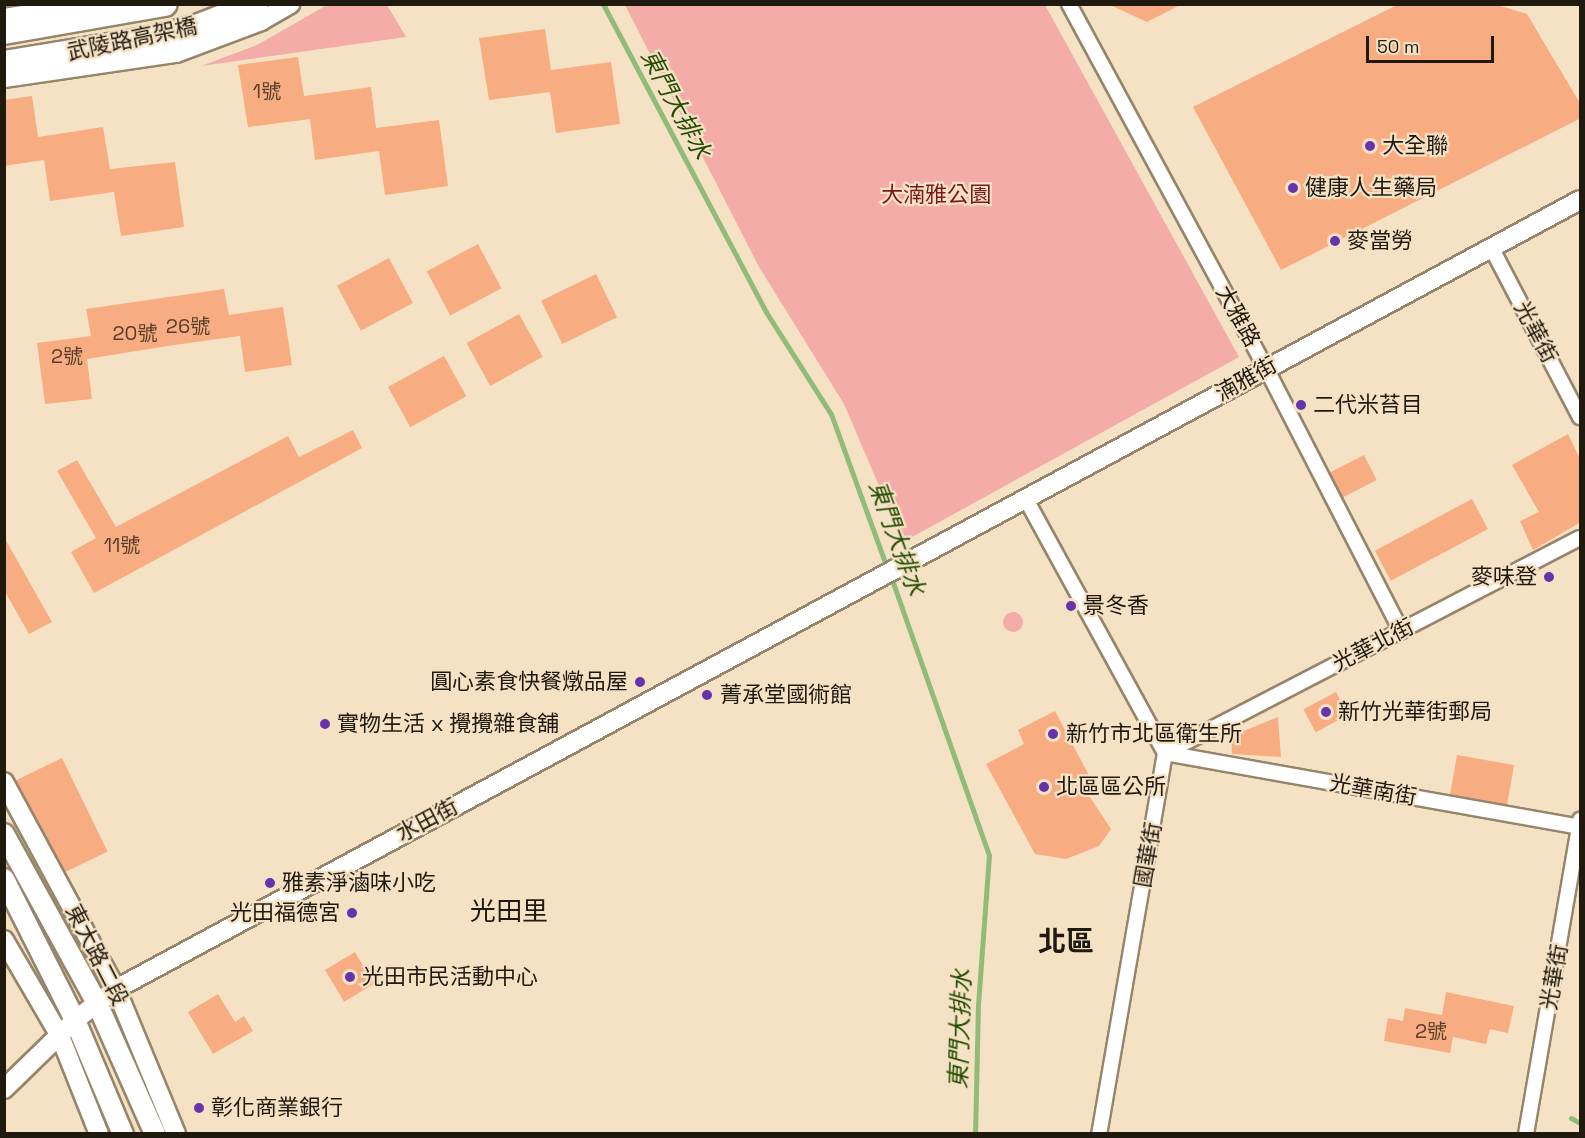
<!DOCTYPE html>
<meta charset="utf-8">
<style>
body{margin:0}
#map{position:relative;width:1585px;height:1138px;overflow:hidden;background:#f5e2c5;font-family:"Space Grotesk","Noto Sans TC",sans-serif}
div>[style]{position:absolute}
[style*='--x']{left:calc(var(--x)*1px);top:calc(var(--y)*1px);width:calc(var(--w)*1px);rotate:calc(var(--a)*1deg)}
.green>*{inset:0;background:#f4aca8}
.round{border-radius:50%}
.stream>*{height:5px;margin:-2.5px;padding:0 2.5px;transform-origin:2.5px;border-radius:2.5px;background:#90bc78}
.building>*{inset:0;background:#f7ad81;transform-origin:0 0}
.roads{filter:drop-shadow(2px 0 #96856a) drop-shadow(-2px 0 #96856a) drop-shadow(0 2px #96856a) drop-shadow(0 -2px #96856a)}
.minor>*{height:14px;margin:-7px;padding:0 7px;transform-origin:7px;border-radius:7px;background:#fff}
.tertiary>*{height:18px;margin:-9px;padding:0 9px;transform-origin:9px;border-radius:9px;background:#fff}
.secondary>*{height:20px;margin:-10px;padding:0 10px;transform-origin:10px;border-radius:10px;background:#fff}
.trunk>*{height:24px;margin:-12px;padding:0 12px;transform-origin:12px;border-radius:12px;background:#fff}
.dots>*{width:16px;height:16px;translate:-50% -50%;box-sizing:border-box;border:3px solid #f5e2c5;border-radius:50%}
span{translate:-50% -50%;white-space:nowrap;text-align:center;line-height:1.15;-webkit-text-stroke:4.5px #f5e2c5;paint-order:stroke}
.number-label{font-size:20px;color:#563e2b}
.number-label span{-webkit-text-stroke-width:0}
.street-label{font-size:22px;color:#20190e}
.poi-label{font-size:22px;color:#20190e}
.left{translate:0 -50%;text-align:left}
.right{translate:-100% -50%;text-align:right}
.park-label{font-size:22px;color:#7c171e}
.water-label{font-size:24px;color:#244c02;font-style:italic}
.quarter-label{font-size:26px;color:#20190e}
.district-label{font-size:28px;color:#20190e;font-weight:700}
.frame{position:absolute;inset:0;border:6px solid #20190e;pointer-events:none}
.scale{position:absolute;left:1366px;top:36px;width:128px;height:27px;box-sizing:border-box;border:3px solid #20190e;border-top:0;padding-left:8px;font-size:18px;line-height:21px;white-space:nowrap;color:#20190e;-webkit-text-stroke:4px #f5e2c5;paint-order:stroke}
</style>
<div id="map">
<div class="green">
<i style="clip-path:polygon(327px 5px,387px 5px,406px 37px,201px 66px,257px 45px)"></i>
<i style="clip-path:polygon(625px 5px,1045px 5px,1239px 357px,903px 542px,844px 404px,759px 267px)"></i>
<i class="round" style="left:1003px;top:612px;width:20px;height:20px"></i>
</div>
<div class="stream">
<i style="--x:603;--y:4;--w:348;--a:62.1"></i>
<i style="--x:766;--y:312;--w:121;--a:57.5"></i>
<i style="--x:831;--y:414;--w:164;--a:70"></i>
<i style="--x:891;--y:577;--w:295;--a:70.6"></i>
<i style="--x:989;--y:855;--w:149;--a:94.2"></i>
<i style="--x:978;--y:1004;--w:130;--a:91.3"></i>
<i style="--x:1571;--y:1118;--w:10;--a:29"></i>
</div>
<div class="building">
<i style="clip-path:polygon(1108px 4px,1182px 4px,1147px 22px)"></i>
<i style="clip-path:polygon(1399px 4px,1494px 4px,1527px 14px,1581px 105px,1581px 118px,1281px 270px,1193px 107px)"></i>
<i style="clip-path:polygon(545px 29px,551px 70px,611px 62px,620px 124px,556px 133px,550px 92px,489px 100px,479px 38px)"></i>
<i style="clip-path:polygon(298px 57px,304px 96px,371px 87px,376px 128px,439px 120px,448px 186px,385px 195px,379px 151px,315px 160px,310px 119px,248px 127px,238px 65px)"></i>
<i style="clip-path:polygon(32px 96px,38px 137px,103px 127px,110px 169px,175px 162px,184px 227px,121px 236px,114px 192px,50px 201px,44px 160px,4px 166px,4px 100px)"></i>
<i style="left:478px;top:244px;width:50px;height:58px;rotate:62deg"></i>
<i style="left:389px;top:258px;width:51px;height:59px;rotate:62deg"></i>
<i style="left:596px;top:274px;width:48px;height:61px;rotate:64deg"></i>
<i style="clip-path:polygon(224px 289px,229px 315px,283px 307px,292px 365px,245px 372px,240px 336px,174px 345px,87px 359px,92px 399px,45px 404px,37px 343px,91px 336px,86px 309px)"></i>
<i style="left:519px;top:314px;width:49px;height:60px;rotate:61deg"></i>
<i style="left:444px;top:356px;width:46px;height:64px;rotate:61deg"></i>
<i style="clip-path:polygon(353px 430px,362px 448px,94px 593px,71px 552px,96px 538px,57px 471px,77px 460px,116px 527px,288px 436px,299px 457px)"></i>
<i style="clip-path:polygon(1568px 434px,1581px 461px,1581px 522px,1533px 550px,1520px 521px,1539px 512px,1512px 465px)"></i>
<i style="left:1364px;top:455px;width:28px;height:38px;rotate:63deg"></i>
<i style="left:1472px;top:499px;width:34px;height:110px;rotate:62deg"></i>
<i style="clip-path:polygon(4px 537px,52px 622px,29px 634px,4px 590px)"></i>
<i style="left:1336px;top:692px;width:26px;height:37px;rotate:62deg"></i>
<i style="clip-path:polygon(1055px 711px,1093px 783px,1086px 791px,1111px 829px,1099px 846px,1066px 859px,1035px 854px,986px 764px,1024px 744px,1018px 730px)"></i>
<i style="clip-path:polygon(1278px 717px,1281px 757px,1232px 754px,1231px 736px)"></i>
<i style="left:1457px;top:755px;width:58px;height:41px;rotate:10deg"></i>
<i style="left:62px;top:758px;width:104px;height:51px;rotate:64deg"></i>
<i style="left:355px;top:952px;width:37px;height:35px;rotate:59deg"></i>
<i style="clip-path:polygon(1446px 992px,1514px 1006px,1508px 1033px,1490px 1029px,1486px 1044px,1453px 1037px,1450px 1053px,1384px 1041px,1388px 1018px,1403px 1021px,1405px 1008px,1442px 1015px)"></i>
<i style="clip-path:polygon(218px 994px,235px 1022px,244px 1016px,253px 1031px,213px 1054px,188px 1012px)"></i>
</div>
<div class="roads">
<div class="minor">
<i style="--x:1069;--y:4;--w:414;--a:61.6"></i>
<i style="--x:1266;--y:368;--w:296;--a:62.8"></i>
<i style="--x:1491;--y:247;--w:192;--a:62.4"></i>
<i style="--x:1027;--y:501;--w:287;--a:61.3"></i>
<i style="--x:1165;--y:753;--w:387;--a:99.8"></i>
<i style="--x:1165;--y:753;--w:467;--a:-27.4"></i>
<i style="--x:1165;--y:753;--w:422;--a:10.1"></i>
<i style="--x:1526;--y:1134;--w:319;--a:-80.2"></i>
</div>
<div class="tertiary">
<i style="--x:4;--y:18;--w:91;--a:-8.8"></i>
<i style="--x:4;--y:78;--w:174;--a:-8.3"></i>
<i style="--x:176;--y:53;--w:91;--a:-20.6"></i>
<i style="--x:261;--y:21;--w:34;--a:-30"></i>
<i style="--x:4;--y:782;--w:235;--a:61.6"></i>
<i style="--x:116;--y:989;--w:157;--a:67.5"></i>
<i style="--x:4;--y:940;--w:111;--a:59.7"></i>
<i style="--x:60;--y:1036;--w:105;--a:68.3"></i>
<i style="--x:4;--y:1089;--w:99;--a:-44.2"></i>
<i style="--x:75;--y:1020;--w:51;--a:-37.1"></i>
<i style="--x:116;--y:989;--w:1663;--a:-28.32"></i>
</div>
<div class="secondary">
<i style="--x:4;--y:834;--w:193;--a:61.2"></i>
<i style="--x:97;--y:1003;--w:143;--a:66.1"></i>
<i style="--x:4;--y:879;--w:158;--a:63.3"></i>
<i style="--x:75;--y:1020;--w:124;--a:67.2"></i>
</div>
<div class="trunk">
<i style="--x:4;--y:32;--w:163;--a:-9.9"></i>
<i style="--x:4;--y:63;--w:148;--a:-9.3"></i>
<i style="--x:150;--y:39;--w:45;--a:-14"></i>
<i style="--x:194;--y:28;--w:66;--a:-21.2"></i>
</div>
</div>
<div class="dots">
<i style="left:1370px;top:146px;background:#6733aa"></i>
<i style="left:1293px;top:188px;background:#6733aa"></i>
<i style="left:1335px;top:241px;background:#6733aa"></i>
<i style="left:1301px;top:405px;background:#6733aa"></i>
<i style="left:1549px;top:577px;background:#6733aa"></i>
<i style="left:1071px;top:606px;background:#6733aa"></i>
<i style="left:640px;top:682px;background:#6733aa"></i>
<i style="left:707px;top:695px;background:#6733aa"></i>
<i style="left:1326px;top:712px;background:#6733aa"></i>
<i style="left:325px;top:724px;background:#6733aa"></i>
<i style="left:1053px;top:734px;background:#6733aa"></i>
<i style="left:1044px;top:787px;background:#6733aa"></i>
<i style="left:270px;top:883px;background:#6733aa"></i>
<i style="left:352px;top:913px;background:#6733aa"></i>
<i style="left:350px;top:977px;background:#6733aa"></i>
<i style="left:199px;top:1108px;background:#6733aa"></i>
</div>
<div class="number-label">
<span style="left:267px;top:91px">1號</span>
<span style="left:188px;top:326px">26號</span>
<span style="left:135px;top:333px">20號</span>
<span style="left:67px;top:356px">2號</span>
<span style="left:122px;top:545px">11號</span>
<span style="left:1431px;top:1031px">2號</span>
</div>
<div class="street-label">
<span style="left:132px;top:39px;rotate:-12deg">武陵路高架橋</span>
<span style="left:1238px;top:316px;rotate:61deg">大雅路</span>
<span style="left:1536px;top:332px;rotate:62deg">光華街</span>
<span style="left:1246px;top:379px;rotate:-29deg">湳雅街</span>
<span style="left:1373px;top:645px;rotate:-27deg">光華北街</span>
<span style="left:1373px;top:790px;rotate:10deg">光華南街</span>
<span style="left:427px;top:820px;rotate:-28deg">水田街</span>
<span style="left:1148px;top:855px;rotate:-80deg">國華街</span>
<span style="left:97px;top:955px;rotate:63deg">東大路二段</span>
<span style="left:1554px;top:977px;rotate:-80deg">光華街</span>
</div>
<div class="poi-label">
<span class="left" style="left:1382px;top:146px">大全聯</span>
<span class="left" style="left:1305px;top:188px">健康人生藥局</span>
<span class="left" style="left:1347px;top:241px">麥當勞</span>
<span class="left" style="left:1313px;top:405px">二代米苔目</span>
<span class="right" style="left:1537px;top:577px">麥味登</span>
<span class="left" style="left:1083px;top:606px">景冬香</span>
<span class="right" style="left:628px;top:682px">圓心素食快餐燉品屋</span>
<span class="left" style="left:720px;top:695px">菁承堂國術館</span>
<span class="left" style="left:1338px;top:712px">新竹光華街郵局</span>
<span class="left" style="left:337px;top:724px">實物生活 x 攪攪雜食舖</span>
<span class="left" style="left:1066px;top:734px">新竹市北區衛生所</span>
<span class="left" style="left:1056px;top:787px">北區區公所</span>
<span class="left" style="left:282px;top:883px">雅素淨滷味小吃</span>
<span class="right" style="left:340px;top:913px">光田福德宮</span>
<span class="left" style="left:362px;top:977px">光田市民活動中心</span>
<span class="left" style="left:211px;top:1108px">彰化商業銀行</span>
</div>
<div class="park-label">
<span style="left:936px;top:195px">大湳雅公園</span>
</div>
<div class="water-label">
<span style="left:676px;top:104px;rotate:62deg">東門大排水</span>
<span style="left:897px;top:538px;rotate:70deg">東門大排水</span>
<span style="left:960px;top:1029px;rotate:-88deg">東門大排水</span>
</div>
<div class="quarter-label">
<span style="left:509px;top:912px">光田里</span>
</div>
<div class="district-label">
<span style="left:1066px;top:941px">北區</span>
</div>
<div class="frame"></div>
<div class="scale">50 m</div>
</div>
